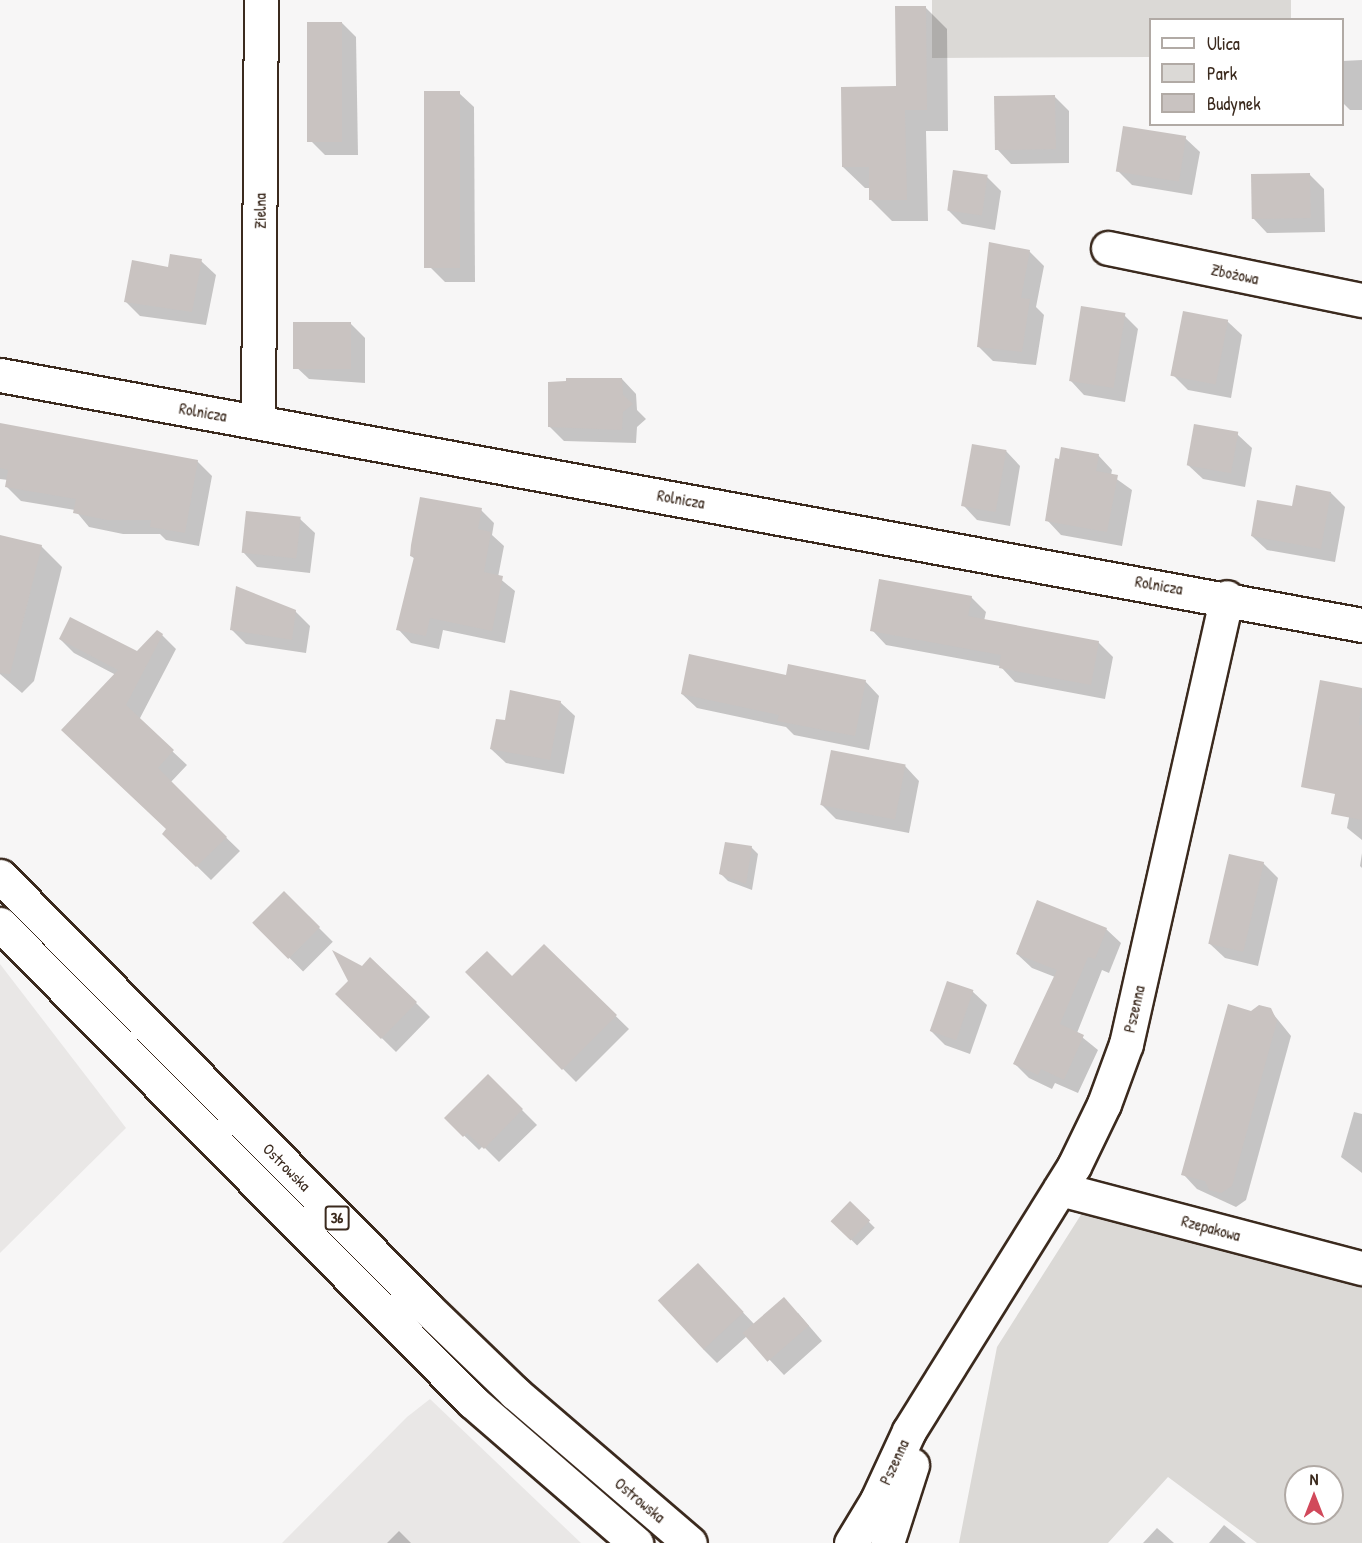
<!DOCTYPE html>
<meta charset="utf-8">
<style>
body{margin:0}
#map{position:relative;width:1362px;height:1543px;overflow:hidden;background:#f7f6f6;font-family:"Patrick Hand",sans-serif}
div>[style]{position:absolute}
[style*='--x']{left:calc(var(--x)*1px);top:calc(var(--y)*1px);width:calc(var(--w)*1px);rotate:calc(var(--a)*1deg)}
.built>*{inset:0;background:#e9e7e6}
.green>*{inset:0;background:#dbd9d6}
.shadow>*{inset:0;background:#0003;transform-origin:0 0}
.building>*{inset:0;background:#c9c3c1;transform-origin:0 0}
.roads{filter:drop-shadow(2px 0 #3b2a1e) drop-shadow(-2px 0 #3b2a1e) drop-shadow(0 2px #3b2a1e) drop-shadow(0 -2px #3b2a1e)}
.minor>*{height:33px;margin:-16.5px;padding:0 16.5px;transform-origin:16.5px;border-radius:16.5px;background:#fff}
.primary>*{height:33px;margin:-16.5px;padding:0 16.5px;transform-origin:16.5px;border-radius:16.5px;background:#fff}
span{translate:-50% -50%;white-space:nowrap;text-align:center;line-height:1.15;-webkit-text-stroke:4.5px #fff;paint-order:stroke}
.shield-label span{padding:2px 4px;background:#fff;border:2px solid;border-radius:4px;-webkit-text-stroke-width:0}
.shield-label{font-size:15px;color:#3b2a1e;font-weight:700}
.street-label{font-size:16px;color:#3b2a1e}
.legend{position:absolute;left:1149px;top:18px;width:195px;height:108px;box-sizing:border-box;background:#fff;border:2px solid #b1aaa5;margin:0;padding:8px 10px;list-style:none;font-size:18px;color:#3b2a1e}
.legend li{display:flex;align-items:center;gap:12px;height:30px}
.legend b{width:30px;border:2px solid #b1aaa5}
.north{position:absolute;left:1284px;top:1465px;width:60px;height:60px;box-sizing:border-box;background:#fff;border:2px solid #b1aaa5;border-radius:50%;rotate:0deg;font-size:16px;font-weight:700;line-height:24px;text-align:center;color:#3b2a1e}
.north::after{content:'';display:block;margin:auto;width:21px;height:27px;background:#d1495b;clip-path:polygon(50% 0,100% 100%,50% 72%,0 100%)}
</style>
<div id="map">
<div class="built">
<i style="clip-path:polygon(0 964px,126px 1128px,0 1253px)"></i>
<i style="clip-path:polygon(430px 1399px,581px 1543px,282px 1543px,407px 1417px)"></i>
</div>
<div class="green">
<i style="clip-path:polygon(932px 0,1291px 0,1291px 19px,1150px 20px,1150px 57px,932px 58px)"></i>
<i style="clip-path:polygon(evenodd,1084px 1210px,1362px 1284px,1362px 1543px,1257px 1543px,1168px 1477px,1108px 1543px,959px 1543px,997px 1347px,1084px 1210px,1296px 1477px,1332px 1477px,1332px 1513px,1296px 1513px,1296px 1477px)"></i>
</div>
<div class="shadow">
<i style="clip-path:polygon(925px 7px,947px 29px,948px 131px,926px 131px,928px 221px,892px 221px,871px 200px,871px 188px,865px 188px,843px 167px,898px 87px)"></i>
<i style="clip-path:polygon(342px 23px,356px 37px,358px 155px,325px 155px,311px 141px)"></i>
<i style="clip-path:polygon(1362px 60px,1362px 110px,1350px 110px,1342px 102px,1342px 61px)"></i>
<i style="clip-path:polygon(459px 93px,474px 107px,475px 282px,445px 282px,430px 267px)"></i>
<i style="clip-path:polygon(1054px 96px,1069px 111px,1069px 163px,1011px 164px,997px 149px)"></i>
<i style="clip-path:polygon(1185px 138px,1200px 152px,1192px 195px,1132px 185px,1117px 170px)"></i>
<i style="clip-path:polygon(1310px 175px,1324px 189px,1325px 232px,1267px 233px,1253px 218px)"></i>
<i style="clip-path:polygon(987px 177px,1001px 191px,995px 230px,962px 224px,948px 210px)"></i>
<i style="clip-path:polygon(990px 244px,1029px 251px,1044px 266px,1036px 307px,1044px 315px,1036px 365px,993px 361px,979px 347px)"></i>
<i style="clip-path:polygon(201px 261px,216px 275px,206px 325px,140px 316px,126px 302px,169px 268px)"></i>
<i style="clip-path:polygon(1124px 315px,1138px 329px,1125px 402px,1084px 395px,1070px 380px)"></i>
<i style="clip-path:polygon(1227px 321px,1242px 335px,1231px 398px,1188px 390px,1173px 375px)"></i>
<i style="clip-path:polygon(350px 323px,365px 338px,365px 383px,309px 379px,294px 365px)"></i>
<i style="clip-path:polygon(622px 379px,636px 394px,637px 410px,646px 419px,637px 427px,636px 443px,564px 441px,549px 426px)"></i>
<i style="clip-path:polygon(0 425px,197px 461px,212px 476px,199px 546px,166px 540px,160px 534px,123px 534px,89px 527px,75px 510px,21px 501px,7px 487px,8px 480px,0 479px)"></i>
<i style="clip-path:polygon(1237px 434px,1252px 448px,1245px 487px,1203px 479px,1188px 465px)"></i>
<i style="clip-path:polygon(1006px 451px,1020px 466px,1010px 526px,977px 520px,963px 505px)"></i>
<i style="clip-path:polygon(1098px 455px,1112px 470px,1111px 475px,1132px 490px,1122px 546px,1061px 535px,1047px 520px)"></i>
<i style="clip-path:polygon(1331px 493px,1345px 507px,1335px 562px,1267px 550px,1252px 536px)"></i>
<i style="clip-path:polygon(481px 510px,494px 523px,492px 535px,504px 546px,498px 577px,515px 591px,505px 643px,443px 630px,439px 649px,411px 643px,398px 629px,415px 559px,411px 556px)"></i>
<i style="clip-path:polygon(300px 519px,315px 533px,310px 573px,257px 567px,243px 552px)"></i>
<i style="clip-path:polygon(0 537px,41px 546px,62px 567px,34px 681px,22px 693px,0 674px)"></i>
<i style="clip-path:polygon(971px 597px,986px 612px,984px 621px,1098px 642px,1113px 657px,1105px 699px,1015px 682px,1000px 666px,886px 645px,872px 630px)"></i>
<i style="clip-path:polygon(295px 611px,310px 626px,306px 653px,246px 644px,231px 629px)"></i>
<i style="clip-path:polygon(162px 635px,176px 649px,139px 720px,187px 765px,170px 783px,240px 851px,211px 880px,164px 834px,168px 830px,77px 744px,116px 675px,74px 653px,60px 639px,137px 653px)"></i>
<i style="clip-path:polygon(787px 677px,865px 681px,879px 696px,869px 750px,794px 735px,786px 727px,697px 708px,682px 694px)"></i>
<i style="clip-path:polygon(1322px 682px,1362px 689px,1362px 752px)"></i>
<i style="clip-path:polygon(560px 702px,575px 716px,564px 774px,506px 763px,491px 749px,506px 722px)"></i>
<i style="clip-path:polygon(905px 766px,919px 781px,909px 833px,836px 819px,822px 805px)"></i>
<i style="clip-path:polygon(1353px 797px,1362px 798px,1362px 840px,1347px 828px)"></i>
<i style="clip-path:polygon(751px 847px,758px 854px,752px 890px,728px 881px,721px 874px)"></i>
<i style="clip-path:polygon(1362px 853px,1362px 868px,1360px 866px)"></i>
<i style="clip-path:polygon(1263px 863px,1278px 878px,1258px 966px,1225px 958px,1210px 944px)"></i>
<i style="left:284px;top:893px;width:69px;height:42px;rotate:45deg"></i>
<i style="clip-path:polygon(1106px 929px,1121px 943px,1109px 973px,1102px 970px,1077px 1033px,1098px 1050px,1078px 1093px,1055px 1083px,1052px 1089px,1029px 1078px,1015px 1064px,1055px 977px,1032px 968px,1017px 954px)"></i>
<i style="clip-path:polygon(544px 946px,629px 1029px,576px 1082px,467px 972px,512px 978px)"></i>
<i style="clip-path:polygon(350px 981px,416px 1003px,430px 1017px,396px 1052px,337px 994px)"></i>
<i style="clip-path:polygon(972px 991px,987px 1005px,970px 1054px,945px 1045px,931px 1031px)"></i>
<i style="clip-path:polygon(1270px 1010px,1291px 1036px,1246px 1200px,1236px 1207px,1197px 1189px,1183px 1174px,1251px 1012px)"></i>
<i style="clip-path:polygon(488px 1076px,537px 1125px,499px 1162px,483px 1146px,479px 1150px,446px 1118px)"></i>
<i style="clip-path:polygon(1354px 1112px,1362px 1114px,1362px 1173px,1341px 1157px)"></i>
<i style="left:850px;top:1203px;width:35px;height:25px;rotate:45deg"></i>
<i style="clip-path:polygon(698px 1265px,755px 1325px,798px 1313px,822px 1341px,784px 1375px,747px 1336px,717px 1363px,703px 1349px)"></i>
<i style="clip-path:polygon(1224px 1525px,1246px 1543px,1209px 1543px)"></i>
<i style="clip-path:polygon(1157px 1528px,1174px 1543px,1143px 1543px)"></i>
<i style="clip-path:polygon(399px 1531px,411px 1543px,387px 1543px)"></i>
</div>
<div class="building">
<i style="clip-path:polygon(895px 6px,926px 6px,927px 110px,905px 110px,907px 200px,869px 200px,869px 167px,842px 167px,841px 87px,896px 86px)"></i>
<i style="left:307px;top:22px;width:35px;height:120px"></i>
<i style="left:424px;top:91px;width:36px;height:177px"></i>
<i style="left:1055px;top:95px;width:54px;height:61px;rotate:89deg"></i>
<i style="left:1123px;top:126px;width:64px;height:46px;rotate:9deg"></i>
<i style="left:953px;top:170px;width:35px;height:41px;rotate:8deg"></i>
<i style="left:1310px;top:173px;width:45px;height:59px;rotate:89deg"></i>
<i style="clip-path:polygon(989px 242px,1030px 250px,1021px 298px,1030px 299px,1022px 352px,977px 347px)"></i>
<i style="clip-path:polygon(170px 254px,202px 259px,192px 312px,124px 302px,132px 260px,168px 267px)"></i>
<i style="left:1081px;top:306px;width:45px;height:76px;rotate:9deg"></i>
<i style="left:1183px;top:311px;width:46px;height:66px;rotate:11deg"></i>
<i style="left:351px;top:322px;width:47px;height:58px;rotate:90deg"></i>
<i style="clip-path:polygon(566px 378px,622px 378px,623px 395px,633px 404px,623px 412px,622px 430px,548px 427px,548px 382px,566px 381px)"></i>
<i style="clip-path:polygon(0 423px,198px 460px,185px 533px,150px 527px,151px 520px,107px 520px,73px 513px,76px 499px,5px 487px,8px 470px,0 468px)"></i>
<i style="left:1194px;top:424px;width:45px;height:42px;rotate:10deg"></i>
<i style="left:972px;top:444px;width:35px;height:63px;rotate:10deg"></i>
<i style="clip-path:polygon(1061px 447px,1099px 454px,1096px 471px,1118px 475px,1107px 532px,1045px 521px,1055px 458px,1059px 459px)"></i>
<i style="clip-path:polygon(1296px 485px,1331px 492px,1321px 549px,1251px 536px,1257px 500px,1292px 506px)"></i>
<i style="clip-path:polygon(420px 497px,482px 508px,478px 529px,491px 532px,484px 572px,503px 576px,492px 631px,430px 618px,426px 636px,396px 630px,414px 557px,410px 556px,411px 545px)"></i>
<i style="left:246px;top:511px;width:55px;height:42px;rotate:6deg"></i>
<i style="clip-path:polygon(0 535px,42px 545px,10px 674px,0 673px)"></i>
<i style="clip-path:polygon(879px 579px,972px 596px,968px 616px,1099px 641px,1091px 685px,999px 668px,1001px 655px,870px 631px)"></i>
<i style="clip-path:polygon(236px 586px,296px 610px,292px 640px,230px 630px)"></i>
<i style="clip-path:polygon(70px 617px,137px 651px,157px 630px,163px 634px,126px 705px,174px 750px,158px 768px,227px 837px,196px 867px,162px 834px,166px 829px,61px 730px,118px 670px,59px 639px)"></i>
<i style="clip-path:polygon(689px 654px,786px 675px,788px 664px,866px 680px,855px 736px,777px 721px,779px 715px,681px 694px)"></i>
<i style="clip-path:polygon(1320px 680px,1362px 688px,1359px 725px,1362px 725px,1362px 820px,1331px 814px,1335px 794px,1301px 787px)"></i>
<i style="clip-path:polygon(510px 690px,561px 701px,550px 760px,490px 749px,496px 719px,505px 720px)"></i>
<i style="left:831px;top:750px;width:76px;height:56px;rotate:11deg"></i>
<i style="clip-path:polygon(725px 842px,752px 846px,746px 884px,719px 874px)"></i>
<i style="left:1229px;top:854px;width:36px;height:92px;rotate:13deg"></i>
<i style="left:284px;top:891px;width:51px;height:45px;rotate:45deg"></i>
<i style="clip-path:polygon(1037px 900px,1107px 928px,1095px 959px,1088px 957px,1060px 1024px,1084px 1035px,1064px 1080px,1041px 1069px,1038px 1075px,1013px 1064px,1057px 970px,1016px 954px)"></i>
<i style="clip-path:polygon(544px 944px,617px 1015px,562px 1070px,465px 972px,487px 951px,512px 976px)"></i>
<i style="clip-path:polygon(332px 950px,362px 966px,370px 957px,417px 1002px,381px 1039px,335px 994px,348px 981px)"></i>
<i style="left:947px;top:981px;width:28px;height:53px;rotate:19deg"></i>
<i style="clip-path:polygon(1228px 1004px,1251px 1011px,1259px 1005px,1271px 1008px,1277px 1021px,1232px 1186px,1221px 1193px,1209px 1190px,1205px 1181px,1181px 1175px)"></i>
<i style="clip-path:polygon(488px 1074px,523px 1109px,484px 1149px,467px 1133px,463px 1137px,444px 1118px)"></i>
<i style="left:850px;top:1201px;width:28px;height:28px;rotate:44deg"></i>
<i style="left:698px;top:1263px;width:67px;height:55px;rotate:47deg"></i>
<i style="left:784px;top:1297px;width:38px;height:55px;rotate:49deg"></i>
</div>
<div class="roads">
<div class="minor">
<i style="--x:1108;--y:248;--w:259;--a:11.6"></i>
<i style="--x:0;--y:375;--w:1385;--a:10.4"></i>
<i style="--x:258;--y:422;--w:422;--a:-89.6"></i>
<i style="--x:1060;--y:1189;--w:312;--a:14.7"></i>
<i style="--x:851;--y:1543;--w:50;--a:-58.8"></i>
<i style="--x:877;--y:1500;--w:76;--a:-65.1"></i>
<i style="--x:909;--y:1431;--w:312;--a:-58.1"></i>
<i style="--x:1074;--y:1166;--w:69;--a:-64.2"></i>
<i style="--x:1104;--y:1104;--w:64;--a:-69.9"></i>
<i style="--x:1126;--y:1044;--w:458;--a:-77.3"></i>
<i style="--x:887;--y:1543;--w:82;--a:-72.2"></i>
</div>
<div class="primary">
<i style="--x:0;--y:876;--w:607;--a:45.33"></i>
<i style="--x:427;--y:1308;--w:122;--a:44"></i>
<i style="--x:515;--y:1393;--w:230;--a:40.6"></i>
<i style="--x:0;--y:924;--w:672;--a:45.3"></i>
<i style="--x:473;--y:1402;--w:216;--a:40.9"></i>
</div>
</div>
<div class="shield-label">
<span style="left:337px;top:1218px">36</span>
</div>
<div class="street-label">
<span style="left:260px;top:211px;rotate:-90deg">Zielna</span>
<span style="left:1235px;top:274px;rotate:12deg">Zbożowa</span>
<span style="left:203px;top:412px;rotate:10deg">Rolnicza</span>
<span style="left:681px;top:499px;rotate:10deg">Rolnicza</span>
<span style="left:1159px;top:585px;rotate:10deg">Rolnicza</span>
<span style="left:1134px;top:1009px;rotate:-77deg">Pszenna</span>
<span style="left:287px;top:1167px;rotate:45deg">Ostrowska</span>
<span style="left:1211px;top:1228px;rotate:15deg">Rzepakowa</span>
<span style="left:894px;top:1462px;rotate:-65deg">Pszenna</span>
<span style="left:640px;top:1500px;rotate:40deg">Ostrowska</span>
</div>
<ul class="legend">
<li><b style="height:8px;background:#fff"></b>Ulica</li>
<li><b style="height:16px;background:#dbd9d6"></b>Park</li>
<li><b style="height:16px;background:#c9c3c1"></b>Budynek</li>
</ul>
<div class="north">N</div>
</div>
